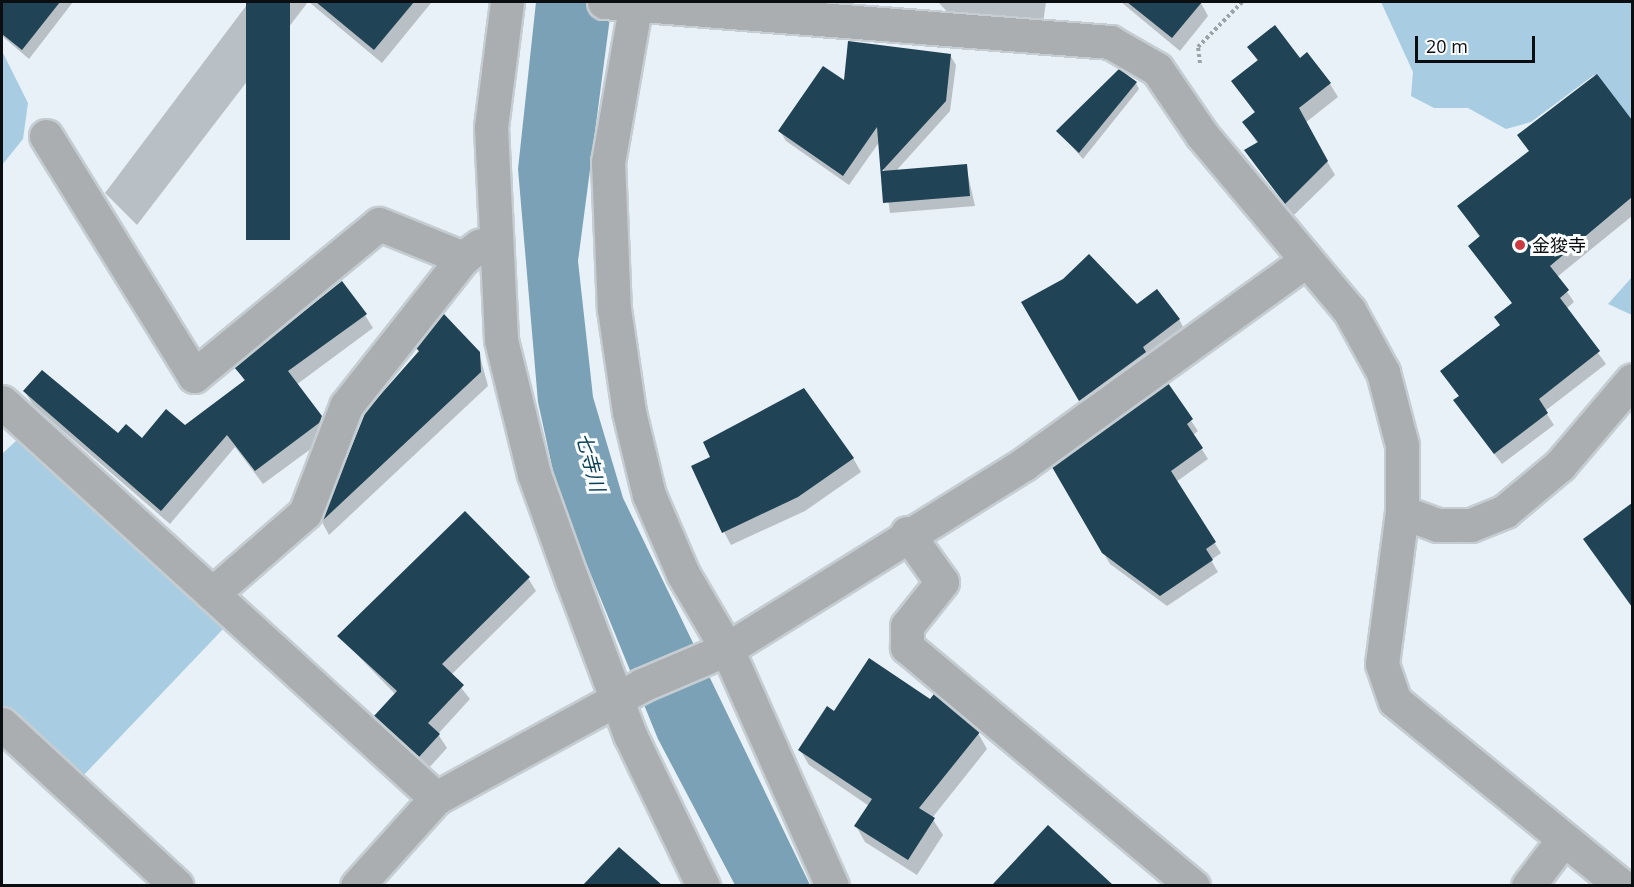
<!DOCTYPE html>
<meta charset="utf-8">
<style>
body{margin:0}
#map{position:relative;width:1634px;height:887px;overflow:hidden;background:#e8f1f7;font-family:"Open Sans","Noto Sans JP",sans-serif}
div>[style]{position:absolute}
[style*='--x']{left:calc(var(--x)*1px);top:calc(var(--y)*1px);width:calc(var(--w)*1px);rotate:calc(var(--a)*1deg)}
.green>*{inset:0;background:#a8cde2}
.water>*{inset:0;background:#7ba1b6}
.shadow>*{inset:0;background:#0003}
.building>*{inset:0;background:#204355;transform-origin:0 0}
.path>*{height:4px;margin-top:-2px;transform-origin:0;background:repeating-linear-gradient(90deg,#9ca3a8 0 3px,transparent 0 6px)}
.roads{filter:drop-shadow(2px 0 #c5cdd2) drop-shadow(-2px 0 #c5cdd2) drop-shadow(0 2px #c5cdd2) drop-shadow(0 -2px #c5cdd2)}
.street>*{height:33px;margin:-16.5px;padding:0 16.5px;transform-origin:16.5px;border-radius:16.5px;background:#aaaeb0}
.dots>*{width:16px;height:16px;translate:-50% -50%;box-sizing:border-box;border:3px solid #fcfdfe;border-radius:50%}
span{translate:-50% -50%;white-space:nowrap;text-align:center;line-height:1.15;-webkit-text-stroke:6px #fcfdfe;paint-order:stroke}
.poi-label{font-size:18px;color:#0b0e10}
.left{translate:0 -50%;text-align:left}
.water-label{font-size:20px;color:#0a3f55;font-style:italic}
.frame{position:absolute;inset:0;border:3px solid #0b0e10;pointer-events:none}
.scale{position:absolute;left:1415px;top:36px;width:120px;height:27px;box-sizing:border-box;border:3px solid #0b0e10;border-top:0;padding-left:8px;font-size:18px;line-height:21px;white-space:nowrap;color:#0b0e10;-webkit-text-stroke:4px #fcfdfe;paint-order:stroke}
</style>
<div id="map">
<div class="green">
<i style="clip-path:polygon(1381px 2px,1632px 2px,1632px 127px,1594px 75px,1531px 122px,1506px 129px,1468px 108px,1434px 108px,1411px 96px,1413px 72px)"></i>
<i style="clip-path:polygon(2px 51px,28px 103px,23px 139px,2px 165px)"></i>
<i style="clip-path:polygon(1632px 277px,1632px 315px,1608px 304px)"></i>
<i style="clip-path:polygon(18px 439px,226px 626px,80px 779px,2px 707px,2px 454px)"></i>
</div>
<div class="water">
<i style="clip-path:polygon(536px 2px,612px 2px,578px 261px,593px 397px,623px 498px,810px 885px,735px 885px,658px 739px,558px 494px,538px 402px,518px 169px)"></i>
</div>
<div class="shadow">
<i style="clip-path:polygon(2px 2px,73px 2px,29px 59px,2px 36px,6px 19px)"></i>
<i style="clip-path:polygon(249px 2px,308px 2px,137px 225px,105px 193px)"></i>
<i style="clip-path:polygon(309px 2px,430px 2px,431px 3px,382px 63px)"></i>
<i style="clip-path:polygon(938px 2px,1046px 2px,1042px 30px,957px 22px)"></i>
<i style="clip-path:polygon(1121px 2px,1201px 3px,1208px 16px,1180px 51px)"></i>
<i style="clip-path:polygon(1249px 47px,1300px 60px,1330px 84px,1338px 97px,1305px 123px,1335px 175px,1293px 216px,1246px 150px,1258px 144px,1244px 122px,1255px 113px,1233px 82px,1258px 62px)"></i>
<i style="clip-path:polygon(950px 55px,956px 65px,950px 111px,896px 171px,966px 166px,975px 206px,890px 213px,880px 141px,849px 185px,786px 141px,780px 131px,845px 83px)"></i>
<i style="clip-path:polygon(1597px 76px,1632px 122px,1632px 216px,1557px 277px,1574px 302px,1566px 309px,1606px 364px,1545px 411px,1554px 425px,1502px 464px,1462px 412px,1455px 401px,1460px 397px,1442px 371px,1501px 326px,1513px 304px,1470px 246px,1480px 238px,1459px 206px,1530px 152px,1519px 135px)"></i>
<i style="clip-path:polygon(1136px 83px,1139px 89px,1083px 159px,1058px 131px)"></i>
<i style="clip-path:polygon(1023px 303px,1137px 306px,1179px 319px,1183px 327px,1146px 355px,1149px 361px,1085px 408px)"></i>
<i style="clip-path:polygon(365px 315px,373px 328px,296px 385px,321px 417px,327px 437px,263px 484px,235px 447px,170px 524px,33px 405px,25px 392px,118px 435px,142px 440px,185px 427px,245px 382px,236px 367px)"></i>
<i style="clip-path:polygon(479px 353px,488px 386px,329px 535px,322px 522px,368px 411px)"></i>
<i style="clip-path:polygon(1167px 385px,1198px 431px,1193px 435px,1208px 459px,1176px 482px,1221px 553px,1211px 560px,1218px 572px,1167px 606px,1110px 564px,1054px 468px)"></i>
<i style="clip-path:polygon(853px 458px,861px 472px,805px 511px,731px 545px,724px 532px)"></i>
<i style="clip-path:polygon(1632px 505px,1632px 601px,1630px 603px,1585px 539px)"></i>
<i style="clip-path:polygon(528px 578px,536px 591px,451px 675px,470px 699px,438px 734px,447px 748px,427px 770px,376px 717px,396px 695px,339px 636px)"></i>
<i style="clip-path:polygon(834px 713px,978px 733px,987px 749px,932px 818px,943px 835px,917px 875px,865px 842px,856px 826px,869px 806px,809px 765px,800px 750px)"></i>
<i style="clip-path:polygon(1048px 827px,1101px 877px,1106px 886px,994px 886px)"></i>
<i style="clip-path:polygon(619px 849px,657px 883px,658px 886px,585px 886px)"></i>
</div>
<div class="building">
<i style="clip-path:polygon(2px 2px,60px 2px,22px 50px,2px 34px)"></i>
<i style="left:246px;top:2px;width:44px;height:238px"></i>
<i style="clip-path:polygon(316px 2px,414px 2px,374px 50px)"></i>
<i style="clip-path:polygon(1127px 2px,1202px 2px,1172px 38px)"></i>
<i style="clip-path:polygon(1275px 25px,1300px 58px,1307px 52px,1331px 83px,1299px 108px,1328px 161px,1285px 204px,1244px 150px,1258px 142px,1242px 122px,1255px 112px,1231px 81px,1258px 60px,1247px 47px)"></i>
<i style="clip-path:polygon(848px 41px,951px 54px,946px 101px,882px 171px,967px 164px,970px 196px,883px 203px,877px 127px,843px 176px,778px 131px,823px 66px,844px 80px)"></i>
<i style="clip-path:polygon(1119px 69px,1137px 82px,1079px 153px,1056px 131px)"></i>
<i style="clip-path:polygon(1597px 74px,1632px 120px,1632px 197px,1550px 266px,1569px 290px,1560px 298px,1600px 351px,1539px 399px,1548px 413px,1494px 454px,1453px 400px,1459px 396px,1440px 371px,1500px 325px,1494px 317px,1512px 303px,1468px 246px,1480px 236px,1457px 206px,1529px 151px,1517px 135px)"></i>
<i style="clip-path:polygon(1089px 254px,1137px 304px,1157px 289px,1180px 319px,1143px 347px,1146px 352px,1079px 401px,1021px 302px,1063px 279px)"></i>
<i style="clip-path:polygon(342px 281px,367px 314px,288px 371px,322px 416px,319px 423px,255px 471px,227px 435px,161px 511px,23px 391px,42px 370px,118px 433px,126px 424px,142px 438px,166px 409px,185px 425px,245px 380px,234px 367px)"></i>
<i style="clip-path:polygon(443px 313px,480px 352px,481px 372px,321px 522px,366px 411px,419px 351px,416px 348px)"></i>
<i style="clip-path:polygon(1168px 383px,1193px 419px,1187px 424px,1203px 448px,1171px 471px,1216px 542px,1206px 549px,1213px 560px,1160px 596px,1102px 553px,1052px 467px)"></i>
<i style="clip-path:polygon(804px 388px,854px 458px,798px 497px,722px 533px,691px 466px,710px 457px,703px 442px)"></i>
<i style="clip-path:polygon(1632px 503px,1632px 607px,1583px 539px)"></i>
<i style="clip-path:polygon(465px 511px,530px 577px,442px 664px,464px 685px,428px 723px,440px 734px,419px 757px,374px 716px,397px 691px,337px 636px)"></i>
<i style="clip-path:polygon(869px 658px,930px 699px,934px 694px,980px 732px,919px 808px,935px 818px,908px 860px,854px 826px,872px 799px,798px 750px,827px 706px,834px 711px)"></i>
<i style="clip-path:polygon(1048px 825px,1113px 885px,992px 885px)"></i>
<i style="clip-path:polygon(619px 847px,662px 885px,583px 885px)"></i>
</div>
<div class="path">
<i style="--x:1200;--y:63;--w:16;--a:-97"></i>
<i style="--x:1198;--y:47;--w:63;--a:-45.6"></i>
</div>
<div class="roads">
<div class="street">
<i style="--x:507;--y:2;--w:126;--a:97.3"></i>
<i style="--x:491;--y:127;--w:213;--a:87.3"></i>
<i style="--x:501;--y:340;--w:138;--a:76.2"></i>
<i style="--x:534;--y:474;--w:113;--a:70.3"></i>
<i style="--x:572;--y:580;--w:165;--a:69.5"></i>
<i style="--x:630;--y:735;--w:168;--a:64.2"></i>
<i style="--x:604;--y:2;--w:508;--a:4.52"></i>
<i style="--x:1110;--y:42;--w:54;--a:29.9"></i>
<i style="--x:1157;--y:69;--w:80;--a:55.7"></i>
<i style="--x:1202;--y:135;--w:229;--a:50"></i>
<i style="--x:1349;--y:310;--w:71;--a:61.3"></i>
<i style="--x:1383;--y:372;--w:75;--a:75.4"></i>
<i style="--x:1402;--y:445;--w:67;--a:90"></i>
<i style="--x:1402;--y:512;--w:153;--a:97.5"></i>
<i style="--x:1382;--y:664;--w:39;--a:71"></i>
<i style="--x:1395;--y:701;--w:293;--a:39.2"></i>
<i style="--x:636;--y:2;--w:162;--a:99.9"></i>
<i style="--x:608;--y:162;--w:147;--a:87.7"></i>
<i style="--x:614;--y:309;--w:104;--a:81.7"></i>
<i style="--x:629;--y:412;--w:85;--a:76.5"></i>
<i style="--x:649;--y:495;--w:86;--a:66.7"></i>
<i style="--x:683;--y:574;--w:87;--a:59.6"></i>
<i style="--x:727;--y:649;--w:259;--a:66.1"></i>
<i style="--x:46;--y:136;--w:282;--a:58.3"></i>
<i style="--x:194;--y:376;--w:239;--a:-39.4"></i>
<i style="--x:379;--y:224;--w:91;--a:22"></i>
<i style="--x:2;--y:402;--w:588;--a:42.38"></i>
<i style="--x:1402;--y:512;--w:37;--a:20"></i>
<i style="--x:1437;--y:525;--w:34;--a:0"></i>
<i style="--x:1471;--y:525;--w:37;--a:-22"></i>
<i style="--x:1505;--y:511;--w:72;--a:-39.9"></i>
<i style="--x:1560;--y:465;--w:111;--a:-49.7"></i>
<i style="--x:907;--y:533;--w:60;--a:54.5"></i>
<i style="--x:942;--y:582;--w:56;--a:128.5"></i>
<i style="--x:907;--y:626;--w:21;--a:90"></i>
<i style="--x:907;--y:647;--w:373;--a:39.9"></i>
<i style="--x:212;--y:594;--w:123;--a:-41.1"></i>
<i style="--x:305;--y:513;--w:115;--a:-69"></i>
<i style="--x:346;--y:406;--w:189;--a:-51.7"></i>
<i style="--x:463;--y:258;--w:21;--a:-37"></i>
<i style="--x:2;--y:724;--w:238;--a:42.8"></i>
<i style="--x:357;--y:886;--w:118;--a:-48.1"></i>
<i style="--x:436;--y:798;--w:235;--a:-28.7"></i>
<i style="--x:642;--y:685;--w:92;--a:-23"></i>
<i style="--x:727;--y:649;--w:350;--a:-31.9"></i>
<i style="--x:1024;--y:464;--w:347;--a:-35.8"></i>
<i style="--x:1528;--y:886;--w:56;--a:-52.9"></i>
</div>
</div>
<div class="dots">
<i style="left:1520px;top:245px;background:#ca3a41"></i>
</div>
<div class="poi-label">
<span class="left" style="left:1532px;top:245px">金狻寺</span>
</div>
<div class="water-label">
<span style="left:591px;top:462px;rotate:75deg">七寺川</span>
</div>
<div class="frame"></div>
<div class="scale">20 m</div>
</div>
